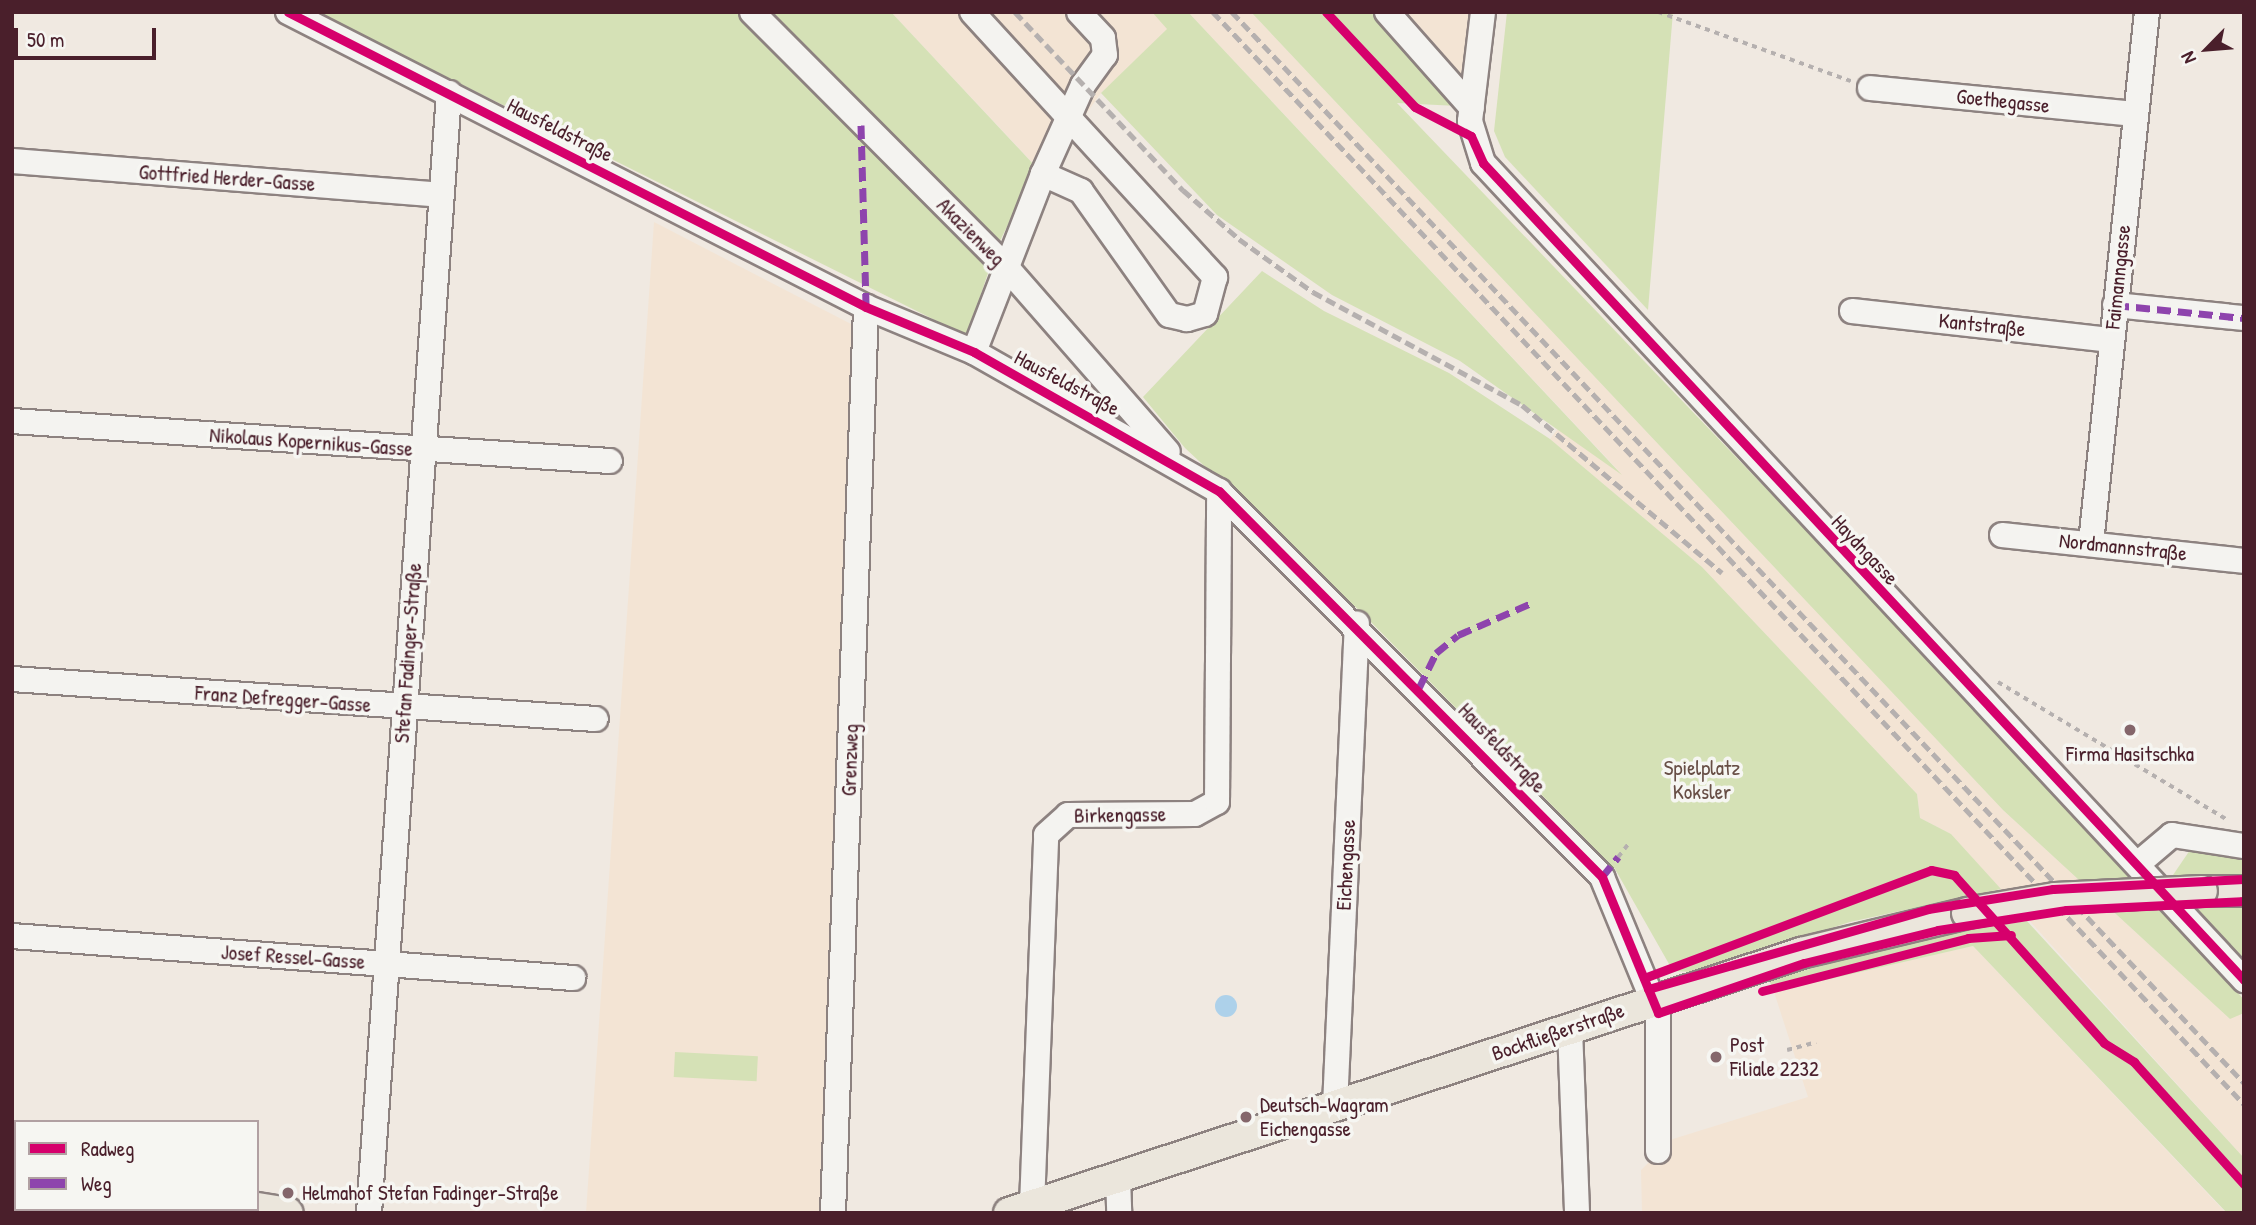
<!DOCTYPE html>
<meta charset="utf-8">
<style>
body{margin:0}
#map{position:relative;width:2256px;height:1225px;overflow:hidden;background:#f0e9e1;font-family:"Patrick Hand",sans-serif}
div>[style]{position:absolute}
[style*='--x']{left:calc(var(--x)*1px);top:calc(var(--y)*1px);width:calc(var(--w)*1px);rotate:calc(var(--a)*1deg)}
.built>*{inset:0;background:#f3e4d4}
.green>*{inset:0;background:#d5e1b6;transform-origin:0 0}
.water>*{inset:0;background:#add1ea}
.round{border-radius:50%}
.path>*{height:3.5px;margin-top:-1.75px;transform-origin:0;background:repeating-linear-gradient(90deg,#b5b0af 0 5px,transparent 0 10px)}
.roads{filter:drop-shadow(2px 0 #8d8280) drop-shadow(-2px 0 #8d8280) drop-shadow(0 2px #8d8280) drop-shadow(0 -2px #8d8280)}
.minor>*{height:24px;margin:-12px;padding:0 12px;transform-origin:12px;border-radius:12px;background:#f4f3f0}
.major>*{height:30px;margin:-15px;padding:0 15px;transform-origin:15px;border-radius:15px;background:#ebe6dc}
.rail>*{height:5px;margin-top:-2.5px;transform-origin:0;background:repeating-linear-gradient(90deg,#b5b0af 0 10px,transparent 0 15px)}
.bridges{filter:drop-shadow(2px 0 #8d8280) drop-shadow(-2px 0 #8d8280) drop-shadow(0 2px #8d8280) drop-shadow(0 -2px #8d8280)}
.major-bridge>*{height:30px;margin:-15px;padding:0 15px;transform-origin:15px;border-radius:15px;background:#ebe6dc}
.quiet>*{height:7px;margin-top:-3.5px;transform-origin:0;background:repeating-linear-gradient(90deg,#8e44ad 0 14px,transparent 0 21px)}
.cycleway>*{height:9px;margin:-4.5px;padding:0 4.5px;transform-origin:4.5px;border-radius:4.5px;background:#d6006c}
.dots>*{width:19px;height:19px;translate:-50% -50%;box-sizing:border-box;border:4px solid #f6f6f2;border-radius:50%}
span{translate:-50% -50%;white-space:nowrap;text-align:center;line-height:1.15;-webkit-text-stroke:7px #f6f6f2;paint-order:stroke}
.street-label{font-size:21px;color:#4a1f2b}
.poi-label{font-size:21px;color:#4a1f2b}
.left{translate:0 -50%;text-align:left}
.park-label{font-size:21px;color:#674e45}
.frame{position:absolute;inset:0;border:14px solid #4a1f2b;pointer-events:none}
.legend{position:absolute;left:14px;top:1120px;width:245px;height:91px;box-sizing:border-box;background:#f6f6f2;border:2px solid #b1a0a2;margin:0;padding:9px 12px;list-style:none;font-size:21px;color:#4a1f2b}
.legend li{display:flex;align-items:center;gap:14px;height:35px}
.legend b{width:35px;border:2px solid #b1a0a2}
.north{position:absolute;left:2172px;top:14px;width:70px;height:70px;-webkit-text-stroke:5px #f6f6f2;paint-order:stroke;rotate:245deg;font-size:19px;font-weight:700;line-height:28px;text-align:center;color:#4a1f2b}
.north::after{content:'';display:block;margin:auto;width:24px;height:32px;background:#4a1f2b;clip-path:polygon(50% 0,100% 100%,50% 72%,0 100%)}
.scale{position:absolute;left:14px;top:28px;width:142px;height:32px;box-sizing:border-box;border:4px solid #4a1f2b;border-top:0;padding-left:9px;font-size:21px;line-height:24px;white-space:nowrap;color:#4a1f2b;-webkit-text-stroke:5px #f6f6f2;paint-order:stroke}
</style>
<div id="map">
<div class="built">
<i style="clip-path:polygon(891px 12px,1152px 12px,1168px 29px,1101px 93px,1043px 174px)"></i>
<i style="clip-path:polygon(1188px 12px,1251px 12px,2003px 810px,2230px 1019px,2241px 1009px,2244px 1158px,1951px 834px,1920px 818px,1917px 794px,1702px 567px,1550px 439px,1560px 426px,1618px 470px)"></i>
<i style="clip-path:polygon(1375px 12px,1469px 12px,1458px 106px)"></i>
<i style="clip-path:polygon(654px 222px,853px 325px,822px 1213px,586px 1213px)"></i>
<i style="clip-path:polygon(1973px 946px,2226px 1213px,1642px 1213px,1641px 1170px,1673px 1139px,1808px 1097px,1774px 992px)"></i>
</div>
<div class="green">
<i style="clip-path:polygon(316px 12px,746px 12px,993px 258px,967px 336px)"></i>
<i style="clip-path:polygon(762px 12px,891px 12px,1036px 167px,998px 245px)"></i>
<i style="clip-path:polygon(1152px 12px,1188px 12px,1622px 475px,1460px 361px,1332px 295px,1217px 215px,1101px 93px,1167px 29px)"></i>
<i style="clip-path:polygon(1251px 12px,1375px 12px,1458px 106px,1397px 103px,2167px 907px,2244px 1000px,2244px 1013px,2230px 1019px,2003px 810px)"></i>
<i style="clip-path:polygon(1507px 12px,1673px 12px,1648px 310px,1505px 157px,1494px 131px)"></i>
<i style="clip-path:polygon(1262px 271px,1324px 311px,1449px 373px,1550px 439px,1702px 567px,1917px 794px,1920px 818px,1951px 834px,2001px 889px,1850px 922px,1693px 972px,1673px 971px,1615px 869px,1363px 614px,1185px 448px,1143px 397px)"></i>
<i style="clip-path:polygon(2190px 850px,2244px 855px,2244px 875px,2173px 875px)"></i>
<i style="clip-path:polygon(2194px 908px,2244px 908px,2244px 967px,2197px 915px)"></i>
<i style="clip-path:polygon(2027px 921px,2244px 1158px,2244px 1213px,2227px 1213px,1973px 946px,1774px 992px,1769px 980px,1937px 935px)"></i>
<i style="left:675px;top:1052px;width:83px;height:25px;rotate:3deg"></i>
</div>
<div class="water">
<i class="round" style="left:1215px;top:995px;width:22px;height:22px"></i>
</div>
<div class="path">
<i style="--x:1658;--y:12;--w:205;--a:19.7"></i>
<i style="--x:1998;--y:682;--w:268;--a:31"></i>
<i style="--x:1618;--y:857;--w:18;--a:-52"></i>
<i style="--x:1787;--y:1050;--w:30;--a:-15"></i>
</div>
<div class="roads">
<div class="minor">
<i style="--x:288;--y:12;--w:649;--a:27.04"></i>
<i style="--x:866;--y:307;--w:117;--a:22.6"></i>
<i style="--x:974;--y:352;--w:282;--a:29.6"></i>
<i style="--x:1219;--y:491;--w:544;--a:45.22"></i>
<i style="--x:1602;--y:877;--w:147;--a:67.6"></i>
<i style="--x:1658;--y:1013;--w:138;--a:90"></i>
<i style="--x:752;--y:12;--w:361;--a:45.1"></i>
<i style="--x:1007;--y:268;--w:244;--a:48.8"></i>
<i style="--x:972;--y:12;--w:360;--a:47.5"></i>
<i style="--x:1215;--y:277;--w:38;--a:105"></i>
<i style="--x:1205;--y:314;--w:19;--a:164"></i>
<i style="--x:1187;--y:319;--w:18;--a:-167"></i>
<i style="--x:1169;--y:315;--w:152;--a:-125.4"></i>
<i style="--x:1081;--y:191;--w:42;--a:-155.9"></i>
<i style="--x:1387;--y:12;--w:128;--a:48.5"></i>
<i style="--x:1483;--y:12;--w:110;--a:96.8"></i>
<i style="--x:1470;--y:121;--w:44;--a:72.8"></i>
<i style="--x:1483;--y:163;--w:1117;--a:47.03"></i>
<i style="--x:1870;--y:88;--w:267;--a:5.6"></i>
<i style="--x:12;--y:161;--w:430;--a:4.5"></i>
<i style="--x:2115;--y:305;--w:130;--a:5.8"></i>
<i style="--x:1852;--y:311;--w:261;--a:6.4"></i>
<i style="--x:974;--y:352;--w:191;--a:-68.8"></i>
<i style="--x:1043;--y:174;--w:98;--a:-65.8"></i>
<i style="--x:1083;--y:85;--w:37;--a:-54"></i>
<i style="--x:1105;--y:55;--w:17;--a:-97"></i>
<i style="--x:1103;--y:38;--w:35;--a:-133"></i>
<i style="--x:12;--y:421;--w:599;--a:3.83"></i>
<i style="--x:2002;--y:535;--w:243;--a:6.1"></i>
<i style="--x:2091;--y:543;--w:534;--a:-83.98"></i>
<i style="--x:12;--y:679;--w:585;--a:3.92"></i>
<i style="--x:2140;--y:862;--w:42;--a:-40.2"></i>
<i style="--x:2172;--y:835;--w:73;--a:8.7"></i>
<i style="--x:12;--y:936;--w:563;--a:4.28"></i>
<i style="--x:1570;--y:1029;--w:184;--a:87.8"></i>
<i style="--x:1335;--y:1106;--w:483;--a:-87.4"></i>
<i style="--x:1118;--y:1177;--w:36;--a:88"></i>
<i style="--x:1032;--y:1206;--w:371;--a:-87.8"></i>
<i style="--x:1046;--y:835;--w:30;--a:-42"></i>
<i style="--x:1068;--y:815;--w:127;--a:-0.5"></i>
<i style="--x:1195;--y:814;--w:25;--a:-29"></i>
<i style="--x:1217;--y:802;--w:311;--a:-89.6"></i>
<i style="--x:369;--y:1213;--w:1123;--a:-85.91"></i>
<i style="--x:833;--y:1213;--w:907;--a:-87.91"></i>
</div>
<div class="major">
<i style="--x:2202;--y:891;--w:42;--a:0"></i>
<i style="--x:12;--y:1179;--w:4;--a:14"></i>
<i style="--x:257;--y:1208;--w:31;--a:9"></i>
<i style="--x:1009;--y:1213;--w:834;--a:-18.17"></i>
<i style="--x:1801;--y:953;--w:171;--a:-13.5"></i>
</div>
</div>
<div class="rail">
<i style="--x:1015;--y:12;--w:245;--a:46.7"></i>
<i style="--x:1183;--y:190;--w:74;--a:41.2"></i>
<i style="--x:1239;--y:239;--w:91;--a:35.6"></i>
<i style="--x:1313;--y:292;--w:238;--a:28.4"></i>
<i style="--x:1522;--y:405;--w:261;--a:40"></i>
<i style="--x:1213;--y:12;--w:1502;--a:46.65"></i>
<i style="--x:1232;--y:12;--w:1473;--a:46.62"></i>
</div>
<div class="bridges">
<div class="major-bridge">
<i style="--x:1967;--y:913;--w:89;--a:-9.7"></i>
<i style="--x:2055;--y:898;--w:147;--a:-2.7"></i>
</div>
</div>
<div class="quiet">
<i style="--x:861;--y:125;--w:182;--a:88.4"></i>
<i style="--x:2115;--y:305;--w:130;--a:5.8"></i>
<i style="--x:1419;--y:688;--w:39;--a:-64"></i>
<i style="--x:1436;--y:653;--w:28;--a:-39"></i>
<i style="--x:1458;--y:635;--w:83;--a:-23.5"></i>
<i style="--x:1602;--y:877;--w:26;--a:-51"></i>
</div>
<div class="cycleway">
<i style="--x:288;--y:12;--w:649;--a:27.04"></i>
<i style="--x:866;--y:307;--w:117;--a:22.6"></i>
<i style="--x:974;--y:352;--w:282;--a:29.6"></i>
<i style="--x:1219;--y:491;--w:544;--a:45.22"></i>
<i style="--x:1602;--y:877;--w:147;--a:67.6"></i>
<i style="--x:1658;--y:1013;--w:154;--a:-18.9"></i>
<i style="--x:1804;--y:963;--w:138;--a:-13.8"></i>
<i style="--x:1938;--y:930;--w:130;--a:-8.9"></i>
<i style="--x:2066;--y:910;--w:178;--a:-2.9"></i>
<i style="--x:1326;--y:12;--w:130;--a:46.9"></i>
<i style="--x:1415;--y:107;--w:63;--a:27.4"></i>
<i style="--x:1471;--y:136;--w:30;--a:66"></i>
<i style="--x:1483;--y:163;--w:1117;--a:47.03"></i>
<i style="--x:1644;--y:978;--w:307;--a:-20.6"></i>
<i style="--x:1931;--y:870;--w:24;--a:12"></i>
<i style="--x:1954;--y:875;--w:225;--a:48.2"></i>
<i style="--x:2104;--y:1043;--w:36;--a:32"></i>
<i style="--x:2134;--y:1062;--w:164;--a:48"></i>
<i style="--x:1648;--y:989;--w:291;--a:-15.9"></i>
<i style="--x:1928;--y:909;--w:127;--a:-9.1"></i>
<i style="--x:2053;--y:889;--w:191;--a:-3"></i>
<i style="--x:1762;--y:991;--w:213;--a:-14.4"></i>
<i style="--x:1968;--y:938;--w:43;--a:-4"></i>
</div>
<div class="dots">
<i style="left:2130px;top:730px;background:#84666b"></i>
<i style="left:1716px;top:1057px;background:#84666b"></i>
<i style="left:1246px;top:1117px;background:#84666b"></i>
<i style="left:288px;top:1193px;background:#84666b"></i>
</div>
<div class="street-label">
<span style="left:2003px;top:101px;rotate:6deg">Goethegasse</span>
<span style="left:560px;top:130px;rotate:27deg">Hausfeldstraße</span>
<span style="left:227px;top:178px;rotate:4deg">Gottfried Herder-Gasse</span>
<span style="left:971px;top:232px;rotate:45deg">Akazienweg</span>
<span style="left:2118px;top:277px;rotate:-84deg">Faimanngasse</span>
<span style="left:1982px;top:325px;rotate:6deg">Kantstraße</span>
<span style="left:1067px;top:383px;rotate:28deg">Hausfeldstraße</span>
<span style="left:311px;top:442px;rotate:4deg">Nikolaus Kopernikus-Gasse</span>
<span style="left:2123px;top:547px;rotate:6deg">Nordmannstraße</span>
<span style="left:1865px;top:550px;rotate:47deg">Haydngasse</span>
<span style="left:408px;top:653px;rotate:-86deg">Stefan Fadinger-Straße</span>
<span style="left:283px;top:699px;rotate:4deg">Franz Defregger-Gasse</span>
<span style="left:1502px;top:748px;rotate:46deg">Hausfeldstraße</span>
<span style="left:850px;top:760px;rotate:-88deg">Grenzweg</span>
<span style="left:1120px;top:815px;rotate:-1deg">Birkengasse</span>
<span style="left:1346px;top:865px;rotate:-87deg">Eichengasse</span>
<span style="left:293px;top:957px;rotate:4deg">Josef Ressel-Gasse</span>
<span style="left:1558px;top:1032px;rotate:-19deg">Bockfließerstraße</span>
</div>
<div class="poi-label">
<span style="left:2130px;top:754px">Firma Hasitschka</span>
<span class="left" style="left:1730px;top:1057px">Post<br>Filiale 2232</span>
<span class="left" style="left:1260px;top:1117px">Deutsch-Wagram<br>Eichengasse</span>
<span class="left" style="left:302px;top:1193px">Helmahof Stefan Fadinger-Straße</span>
</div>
<div class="park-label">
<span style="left:1702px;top:780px">Spielplatz<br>Koksler</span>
</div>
<div class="frame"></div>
<ul class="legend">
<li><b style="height:9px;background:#d6006c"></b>Radweg</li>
<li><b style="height:9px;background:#8e44ad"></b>Weg</li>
</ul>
<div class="north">N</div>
<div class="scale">50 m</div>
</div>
